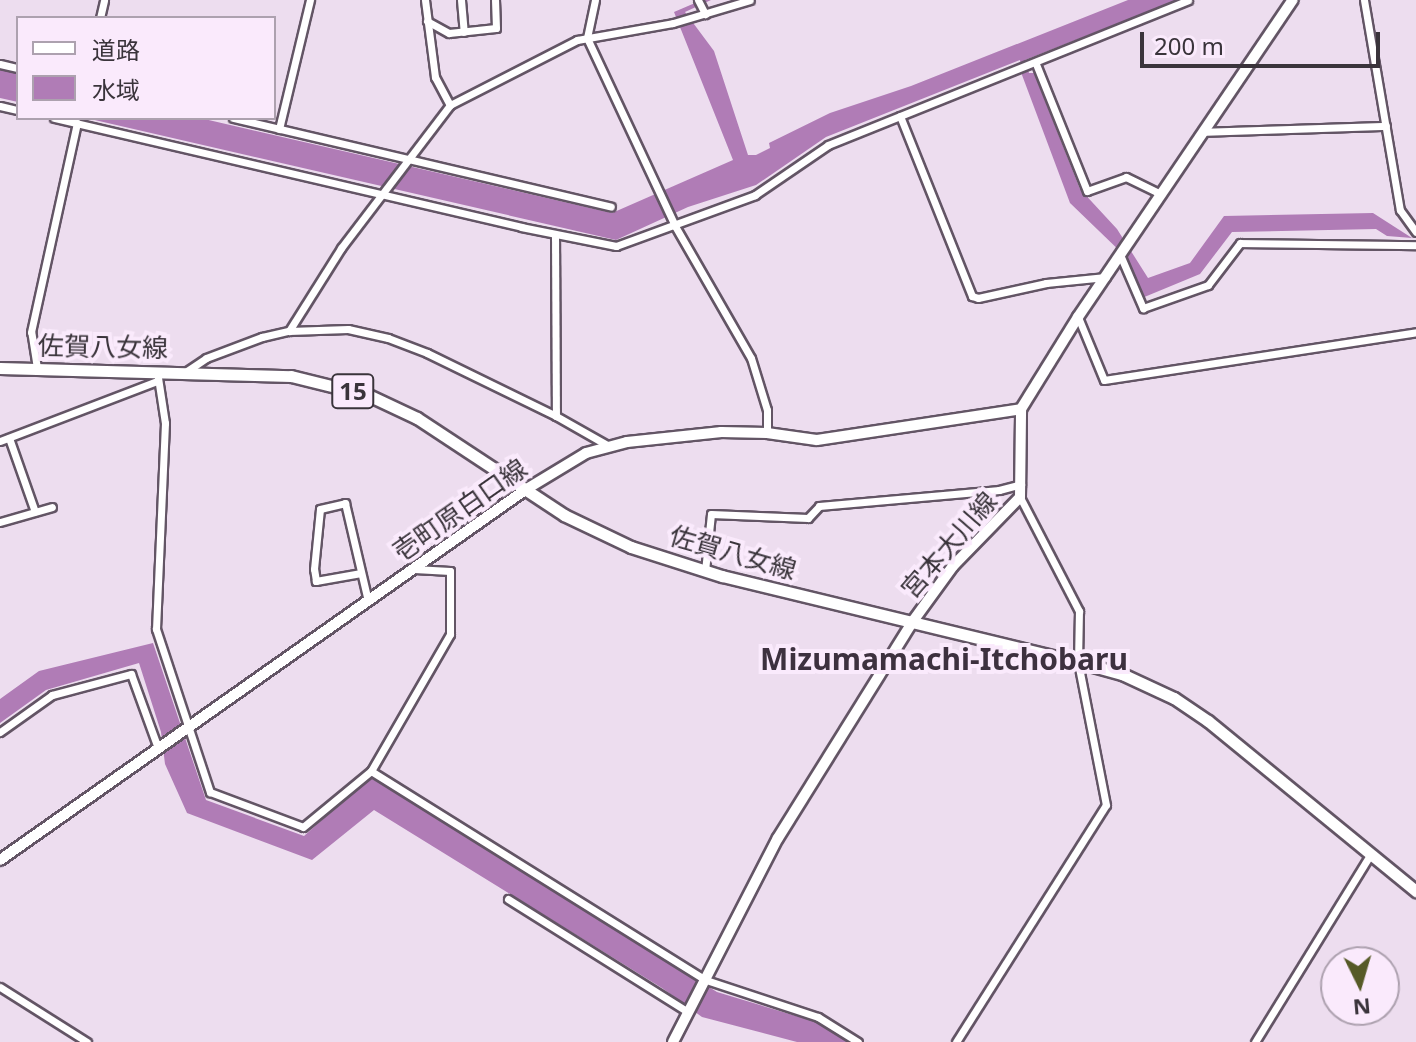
<!DOCTYPE html>
<meta charset="utf-8">
<style>
body{margin:0}
#map{position:relative;width:1416px;height:1042px;overflow:hidden;background:#edddef;font-family:"Noto Sans","Noto Sans JP",sans-serif}
div>[style]{position:absolute}
[style*='--x']{left:calc(var(--x)*1px);top:calc(var(--y)*1px);width:calc(var(--w)*1px);rotate:calc(var(--a)*1deg)}
.water>*{inset:0;background:#b07cb6}
.roads{filter:drop-shadow(2px 0 #635565) drop-shadow(-2px 0 #635565) drop-shadow(0 2px #635565) drop-shadow(0 -2px #635565)}
.street>*{height:7px;margin:-3.5px;padding:0 3.5px;transform-origin:3.5px;border-radius:3.5px;background:#fff}
.secondary>*{height:10px;margin:-5px;padding:0 5px;transform-origin:5px;border-radius:5px;background:#fff}
.primary>*{height:11px;margin:-5.5px;padding:0 5.5px;transform-origin:5.5px;border-radius:5.5px;background:#fff}
span{translate:-50% -50%;white-space:nowrap;text-align:center;line-height:1.15;-webkit-text-stroke:8px #faeafc;paint-order:stroke}
.shield-label span{padding:2px 6px;background:#faeafc;border:2px solid;border-radius:6px;-webkit-text-stroke-width:0}
.shield-label{font-size:24px;color:#3a343b;font-weight:700}
.street-label{font-size:26px;color:#3a343b}
.quarter-label{font-size:30px;color:#3d313f;font-weight:700}
.legend{position:absolute;left:16px;top:16px;width:260px;height:104px;box-sizing:border-box;background:#faeafc;border:2px solid #ada1af;margin:0;padding:10px 14px;list-style:none;font-size:24px;color:#3a343b}
.legend li{display:flex;align-items:center;gap:16px;height:40px}
.legend b{width:40px;border:2px solid #ada1af}
.north{position:absolute;left:1320px;top:946px;width:80px;height:80px;box-sizing:border-box;background:#faeafc;border:2px solid #ada1af;border-radius:50%;rotate:175deg;font-size:22px;font-weight:700;line-height:32px;text-align:center;color:#3a343b}
.north::after{content:'';display:block;margin:auto;width:28px;height:36px;background:#565a27;clip-path:polygon(50% 0,100% 100%,50% 72%,0 100%)}
.scale{position:absolute;left:1140px;top:32px;width:240px;height:36px;box-sizing:border-box;border:4px solid #3a343b;border-top:0;padding-left:10px;font-size:24px;line-height:28px;white-space:nowrap;color:#3a343b;-webkit-text-stroke:6px #faeafc;paint-order:stroke}
</style>
<div id="map">
<div class="water">
<i style="clip-path:polygon(702px 0,711px 0,685px 12px,714px 51px,748px 155px,756px 155px,770px 148px,769px 143px,830px 113px,911px 86px,1128px 0,1177px 0,1025px 60px,1029px 73px,1034px 73px,1080px 189px,1117px 229px,1148px 278px,1190px 263px,1224px 216px,1373px 213px,1412px 238px,1387px 236px,1376px 229px,1232px 232px,1200px 274px,1142px 298px,1126px 257px,1070px 203px,1022px 75px,1020px 60px,826px 137px,756px 185px,688px 207px,616px 240px,86px 118px,200px 118px,612px 213px,733px 160px,674px 12px)"></i>
<i style="clip-path:polygon(0 69px,18px 74px,18px 102px,0 98px)"></i>
<i style="clip-path:polygon(153px 643px,206px 800px,304px 836px,370px 777px,717px 992px,816px 1022px,848px 1042px,797px 1042px,702px 1017px,662px 988px,374px 810px,312px 860px,187px 813px,165px 764px,161px 732px,139px 663px,46px 690px,0 723px,0 699px,39px 671px)"></i>
</div>
<div class="roads">
<div class="street">
<i style="--x:425;--y:0;--w:78;--a:82.6"></i>
<i style="--x:435;--y:77;--w:32;--a:62"></i>
<i style="--x:461;--y:0;--w:32;--a:85"></i>
<i style="--x:595;--y:0;--w:39;--a:102"></i>
<i style="--x:587;--y:38;--w:208;--a:64.9"></i>
<i style="--x:675;--y:226;--w:152;--a:60.1"></i>
<i style="--x:751;--y:358;--w:54;--a:72.9"></i>
<i style="--x:767;--y:410;--w:23;--a:90"></i>
<i style="--x:698;--y:0;--w:16;--a:63"></i>
<i style="--x:1364;--y:0;--w:213;--a:80.3"></i>
<i style="--x:1400;--y:210;--w:27;--a:54"></i>
<i style="--x:100;--y:18;--w:18;--a:-77"></i>
<i style="--x:427;--y:21;--w:25;--a:29"></i>
<i style="--x:449;--y:33;--w:47;--a:-6.1"></i>
<i style="--x:496;--y:28;--w:28;--a:-92"></i>
<i style="--x:0;--y:64;--w:18;--a:13"></i>
<i style="--x:1036;--y:64;--w:137;--a:68.1"></i>
<i style="--x:1087;--y:191;--w:41;--a:-19.7"></i>
<i style="--x:1126;--y:177;--w:39;--a:26"></i>
<i style="--x:0;--y:106;--w:18;--a:13"></i>
<i style="--x:900;--y:116;--w:194;--a:68.2"></i>
<i style="--x:972;--y:296;--w:6;--a:18"></i>
<i style="--x:978;--y:298;--w:70;--a:-12.4"></i>
<i style="--x:1046;--y:283;--w:60;--a:-5.7"></i>
<i style="--x:54;--y:118;--w:480;--a:13.1"></i>
<i style="--x:521;--y:227;--w:97;--a:11.3"></i>
<i style="--x:616;--y:246;--w:148;--a:-20.1"></i>
<i style="--x:755;--y:195;--w:88;--a:-34.4"></i>
<i style="--x:828;--y:145;--w:388;--a:-21.9"></i>
<i style="--x:233;--y:118;--w:388;--a:13.2"></i>
<i style="--x:279;--y:129;--w:133;--a:-76.5"></i>
<i style="--x:1202;--y:132;--w:184;--a:-1.9"></i>
<i style="--x:555;--y:235;--w:181;--a:89.7"></i>
<i style="--x:1121;--y:257;--w:56;--a:66.7"></i>
<i style="--x:1143;--y:308;--w:69;--a:-19.5"></i>
<i style="--x:1208;--y:285;--w:53;--a:-52.7"></i>
<i style="--x:1240;--y:243;--w:176;--a:0.7"></i>
<i style="--x:1078;--y:317;--w:68;--a:67.6"></i>
<i style="--x:1104;--y:380;--w:316;--a:-8.7"></i>
<i style="--x:289;--y:331;--w:98;--a:-57.9"></i>
<i style="--x:341;--y:248;--w:180;--a:-52.7"></i>
<i style="--x:450;--y:105;--w:143;--a:-27.1"></i>
<i style="--x:577;--y:40;--w:97;--a:-10"></i>
<i style="--x:673;--y:23;--w:80;--a:-16.6"></i>
<i style="--x:37;--y:368;--w:36;--a:-99"></i>
<i style="--x:31;--y:332;--w:214;--a:-77.6"></i>
<i style="--x:157;--y:371;--w:53;--a:81.3"></i>
<i style="--x:165;--y:423;--w:206;--a:92.5"></i>
<i style="--x:156;--y:629;--w:172;--a:71.7"></i>
<i style="--x:210;--y:792;--w:99;--a:20.6"></i>
<i style="--x:303;--y:827;--w:88;--a:-39.5"></i>
<i style="--x:371;--y:771;--w:158;--a:-60"></i>
<i style="--x:450;--y:634;--w:63;--a:-90"></i>
<i style="--x:450;--y:571;--w:36;--a:-177"></i>
<i style="--x:187;--y:371;--w:23;--a:-34"></i>
<i style="--x:206;--y:358;--w:60;--a:-20.6"></i>
<i style="--x:262;--y:337;--w:28;--a:-13"></i>
<i style="--x:289;--y:331;--w:59;--a:-1.9"></i>
<i style="--x:348;--y:329;--w:41;--a:12.7"></i>
<i style="--x:388;--y:338;--w:42;--a:21"></i>
<i style="--x:427;--y:353;--w:144;--a:26"></i>
<i style="--x:556;--y:416;--w:59;--a:29.6"></i>
<i style="--x:9;--y:438;--w:78;--a:70.6"></i>
<i style="--x:0;--y:441;--w:168;--a:-20.9"></i>
<i style="--x:0;--y:522;--w:54;--a:-16.1"></i>
<i style="--x:705;--y:571;--w:57;--a:-84"></i>
<i style="--x:711;--y:514;--w:97;--a:2.4"></i>
<i style="--x:808;--y:518;--w:16;--a:-47"></i>
<i style="--x:819;--y:506;--w:181;--a:-5.1"></i>
<i style="--x:999;--y:490;--w:23;--a:-15"></i>
<i style="--x:361;--y:573;--w:46;--a:169.9"></i>
<i style="--x:316;--y:581;--w:12;--a:-99"></i>
<i style="--x:314;--y:569;--w:60;--a:-84.3"></i>
<i style="--x:320;--y:509;--w:26;--a:-13"></i>
<i style="--x:345;--y:503;--w:101;--a:76.8"></i>
<i style="--x:0;--y:732;--w:64;--a:-35.4"></i>
<i style="--x:52;--y:695;--w:82;--a:-14.9"></i>
<i style="--x:131;--y:674;--w:79;--a:70"></i>
<i style="--x:371;--y:771;--w:395;--a:32"></i>
<i style="--x:706;--y:980;--w:118;--a:18.3"></i>
<i style="--x:818;--y:1017;--w:47;--a:32"></i>
<i style="--x:508;--y:899;--w:213;--a:32.1"></i>
<i style="--x:0;--y:987;--w:103;--a:32.3"></i>
<i style="--x:956;--y:1042;--w:280;--a:-57.7"></i>
<i style="--x:1106;--y:805;--w:146;--a:-101.1"></i>
<i style="--x:1078;--y:662;--w:51;--a:-88.9"></i>
<i style="--x:1079;--y:611;--w:128;--a:-117.4"></i>
<i style="--x:1255;--y:1042;--w:220;--a:-58.4"></i>
</div>
<div class="secondary">
<i style="--x:0;--y:860;--w:642;--a:-35.17"></i>
<i style="--x:525;--y:490;--w:71;--a:-31.2"></i>
<i style="--x:586;--y:453;--w:42;--a:-15"></i>
<i style="--x:627;--y:442;--w:95;--a:-6.1"></i>
<i style="--x:721;--y:432;--w:46;--a:1.2"></i>
<i style="--x:767;--y:433;--w:50;--a:8"></i>
<i style="--x:817;--y:440;--w:206;--a:-8.6"></i>
<i style="--x:673;--y:1042;--w:229;--a:-62.8"></i>
<i style="--x:778;--y:838;--w:256;--a:-58.1"></i>
<i style="--x:913;--y:621;--w:68;--a:-54"></i>
<i style="--x:953;--y:566;--w:96;--a:-45.8"></i>
<i style="--x:1020;--y:497;--w:88;--a:-89.3"></i>
<i style="--x:1021;--y:409;--w:108;--a:-58.2"></i>
<i style="--x:1078;--y:317;--w:383;--a:-55.9"></i>
</div>
<div class="primary">
<i style="--x:0;--y:368;--w:291;--a:1.6"></i>
<i style="--x:291;--y:376;--w:79;--a:13.9"></i>
<i style="--x:368;--y:395;--w:54;--a:25.1"></i>
<i style="--x:417;--y:418;--w:176;--a:33.4"></i>
<i style="--x:564;--y:515;--w:74;--a:25.5"></i>
<i style="--x:631;--y:547;--w:96;--a:17.7"></i>
<i style="--x:722;--y:576;--w:366;--a:13.6"></i>
<i style="--x:1078;--y:662;--w:46;--a:15.3"></i>
<i style="--x:1122;--y:674;--w:57;--a:24.8"></i>
<i style="--x:1174;--y:698;--w:41;--a:34.1"></i>
<i style="--x:1208;--y:721;--w:269;--a:39.3"></i>
</div>
</div>
<div class="shield-label">
<span style="left:353px;top:391px">15</span>
</div>
<div class="street-label">
<span style="left:103px;top:347px;rotate:1deg">佐賀八女線</span>
<span style="left:460px;top:510px;rotate:-35deg">壱町原白口線</span>
<span style="left:949px;top:545px;rotate:-49deg">宮本大川線</span>
<span style="left:733px;top:553px;rotate:16deg">佐賀八女線</span>
</div>
<div class="quarter-label">
<span style="left:944px;top:659px">Mizumamachi-Itchobaru</span>
</div>
<ul class="legend">
<li><b style="height:10px;background:#fff"></b>道路</li>
<li><b style="height:22px;background:#b07cb6"></b>水域</li>
</ul>
<div class="north">N</div>
<div class="scale">200 m</div>
</div>
